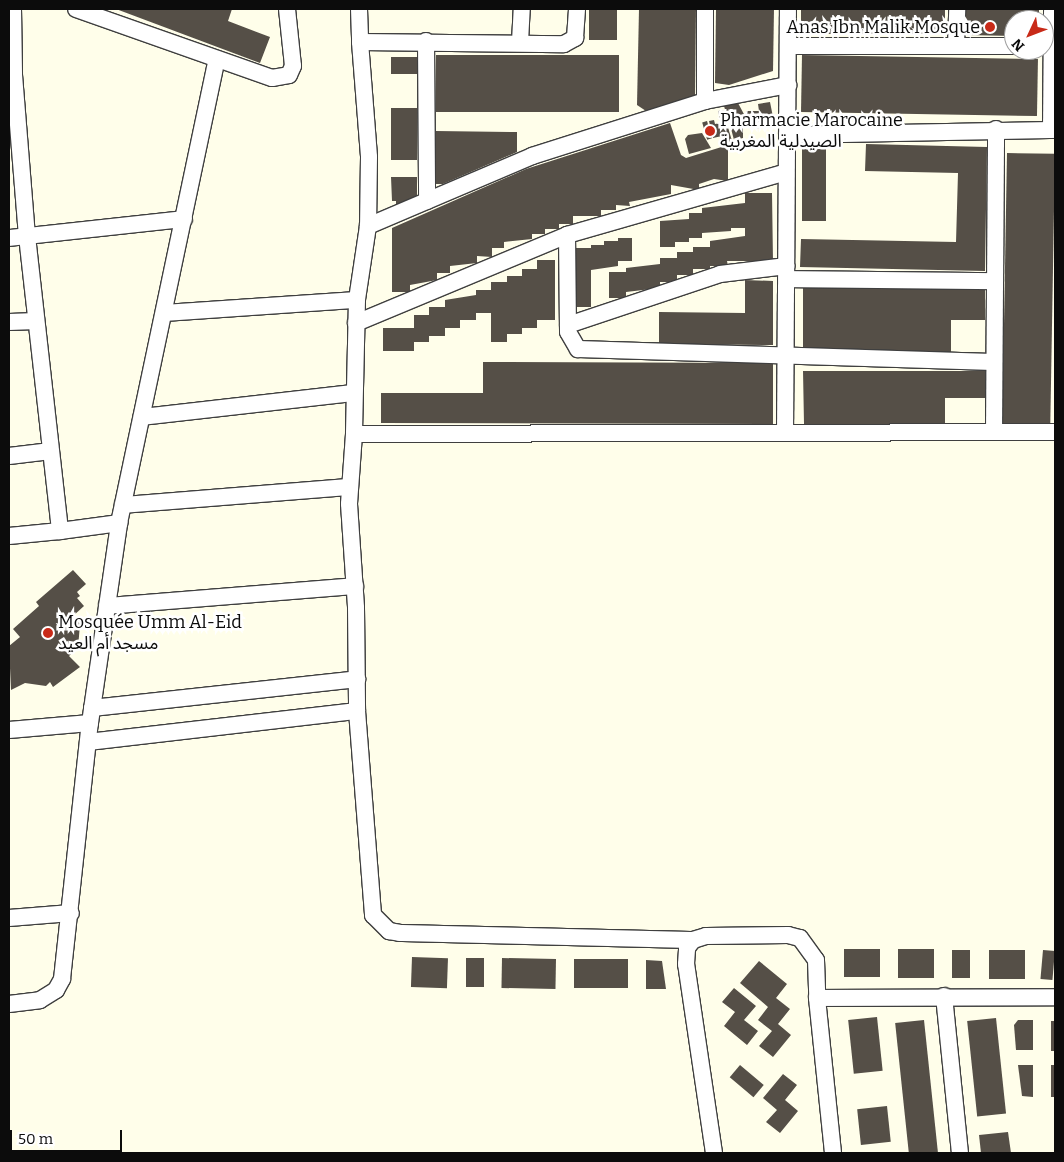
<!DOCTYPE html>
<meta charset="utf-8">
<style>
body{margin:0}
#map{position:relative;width:1064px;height:1162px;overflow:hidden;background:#fffeea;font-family:Bitter,"Noto Sans Arabic",serif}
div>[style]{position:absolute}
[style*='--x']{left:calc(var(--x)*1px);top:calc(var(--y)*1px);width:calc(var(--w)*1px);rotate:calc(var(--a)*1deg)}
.building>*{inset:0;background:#554f47;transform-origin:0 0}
.roads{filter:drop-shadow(1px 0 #3f3f3f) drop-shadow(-1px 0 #3f3f3f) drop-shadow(0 1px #3f3f3f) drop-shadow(0 -1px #3f3f3f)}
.minor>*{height:16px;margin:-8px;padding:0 8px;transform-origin:8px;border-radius:8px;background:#fff}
.dots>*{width:14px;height:14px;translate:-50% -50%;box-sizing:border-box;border:2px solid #fff;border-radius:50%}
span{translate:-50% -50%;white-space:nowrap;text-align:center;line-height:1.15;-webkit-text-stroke:5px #fff;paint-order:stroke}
.poi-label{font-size:18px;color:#0c0c0c}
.right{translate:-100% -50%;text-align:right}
.left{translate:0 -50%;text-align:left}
.frame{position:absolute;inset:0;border:10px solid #0c0c0c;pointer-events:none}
.north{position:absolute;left:1004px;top:10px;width:50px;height:50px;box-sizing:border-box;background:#fff;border:1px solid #9e9e9e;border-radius:50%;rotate:227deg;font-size:14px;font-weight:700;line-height:20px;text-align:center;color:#0c0c0c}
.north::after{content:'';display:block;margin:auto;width:18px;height:22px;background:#c82a18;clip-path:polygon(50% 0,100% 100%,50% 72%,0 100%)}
.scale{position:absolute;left:10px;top:1130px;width:112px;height:22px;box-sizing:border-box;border:2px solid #0c0c0c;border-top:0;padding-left:6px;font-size:15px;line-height:18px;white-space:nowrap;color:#0c0c0c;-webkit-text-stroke:4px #fff;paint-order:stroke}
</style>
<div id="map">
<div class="building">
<i style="clip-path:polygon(116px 9px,232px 9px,228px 21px,270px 37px,260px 63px)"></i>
<i style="left:589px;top:9px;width:28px;height:31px"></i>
<i style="clip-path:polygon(639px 9px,696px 9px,695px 96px,646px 111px,637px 105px)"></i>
<i style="clip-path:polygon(716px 9px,774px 9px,773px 71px,729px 85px,715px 83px)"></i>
<i style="left:801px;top:9px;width:144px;height:25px"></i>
<i style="clip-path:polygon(966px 9px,1039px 9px,1039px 20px,1014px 20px,1014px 36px,965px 35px)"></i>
<i style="left:436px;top:55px;width:183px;height:57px"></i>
<i style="left:802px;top:55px;width:236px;height:57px;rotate:1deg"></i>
<i style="left:391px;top:57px;width:26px;height:17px"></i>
<i style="clip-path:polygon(770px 102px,773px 117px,770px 117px,775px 127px,750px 129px,746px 111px,759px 111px,758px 104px)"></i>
<i style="clip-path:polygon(738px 103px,746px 118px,728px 120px,724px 106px)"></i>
<i style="left:391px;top:108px;width:26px;height:52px"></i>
<i style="clip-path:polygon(723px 110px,732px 141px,724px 143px,722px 136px,713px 138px,709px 121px,714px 120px,715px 124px,721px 123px,718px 111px)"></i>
<i style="clip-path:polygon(735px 119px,736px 123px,747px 120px,748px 126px,743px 127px,743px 138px,734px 140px,729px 121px)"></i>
<i style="left:707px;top:121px;width:18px;height:5px;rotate:74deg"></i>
<i style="clip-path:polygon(670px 123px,681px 155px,686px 158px,728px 145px,728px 181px,714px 179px,699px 184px,699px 190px,671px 185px,671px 194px,629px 202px,630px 206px,616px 205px,616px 210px,601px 210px,601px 216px,573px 216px,573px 224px,559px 224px,559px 229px,545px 229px,545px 234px,532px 234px,532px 239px,504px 242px,504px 248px,492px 248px,492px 257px,477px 256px,477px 263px,450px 266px,450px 273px,437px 273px,437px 280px,410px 285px,410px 292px,392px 292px,392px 228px,526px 169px)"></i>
<i style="clip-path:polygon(436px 131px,517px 132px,517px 152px,443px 184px,436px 184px)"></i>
<i style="clip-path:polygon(702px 133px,711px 148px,689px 154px,685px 139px,688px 135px)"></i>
<i style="left:802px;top:143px;width:24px;height:78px"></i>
<i style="clip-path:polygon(866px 144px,987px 147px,985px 271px,800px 267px,801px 239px,956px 242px,958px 173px,865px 171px)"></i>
<i style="left:1007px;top:153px;width:48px;height:272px;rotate:1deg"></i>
<i style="clip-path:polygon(391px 177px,417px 177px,417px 196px,396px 205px,396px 201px,392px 201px)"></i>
<i style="clip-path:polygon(745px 193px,772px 193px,773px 261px,727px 261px,728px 266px,710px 266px,710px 269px,693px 269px,693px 275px,677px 275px,677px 282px,660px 282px,660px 288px,626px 292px,626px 298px,609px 298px,609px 272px,626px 272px,626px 268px,660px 264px,660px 258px,677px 258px,677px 252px,693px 252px,693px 247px,710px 247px,710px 241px,745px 236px,745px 228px,731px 228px,731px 231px,702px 233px,702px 238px,689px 238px,689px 242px,675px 242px,675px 247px,660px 247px,660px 221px,689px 219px,689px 213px,702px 213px,702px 208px,745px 203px)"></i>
<i style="clip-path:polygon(618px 238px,632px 238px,632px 261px,618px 261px,618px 266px,591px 270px,591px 307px,573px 307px,573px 248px,591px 248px,591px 245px,604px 245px,604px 241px,618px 241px)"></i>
<i style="clip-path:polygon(537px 260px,555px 260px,555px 320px,537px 320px,537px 328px,522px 328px,522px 334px,507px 334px,507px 342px,491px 342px,491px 313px,476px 313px,476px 320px,460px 320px,460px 328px,445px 328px,445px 336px,429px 336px,429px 342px,414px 342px,414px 351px,383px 351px,383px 328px,414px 328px,414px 315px,429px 315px,429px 307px,445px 307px,445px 300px,476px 295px,476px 290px,491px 290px,491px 282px,507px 282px,507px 276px,522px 276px,522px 269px,537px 269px)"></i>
<i style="clip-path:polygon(745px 280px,773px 281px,773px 345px,659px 344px,659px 312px,745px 313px)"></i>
<i style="clip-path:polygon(803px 287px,985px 287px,985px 320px,951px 320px,951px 352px,803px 352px)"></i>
<i style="clip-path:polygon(483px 362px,773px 363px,773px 424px,381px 423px,381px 393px,483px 393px)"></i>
<i style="clip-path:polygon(803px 371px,985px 371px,985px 398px,945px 398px,945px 425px,804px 424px)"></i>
<i style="clip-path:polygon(73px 570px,86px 584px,77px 592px,80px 596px,77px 598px,84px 606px,73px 616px,80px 624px,78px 648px,69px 656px,80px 667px,53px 687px,50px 682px,46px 686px,25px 683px,11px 690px,9px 646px,20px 637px,13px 629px,39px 606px,36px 602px)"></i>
<i style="left:844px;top:949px;width:36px;height:28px"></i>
<i style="left:898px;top:949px;width:36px;height:29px"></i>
<i style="left:952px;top:950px;width:18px;height:28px"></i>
<i style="left:989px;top:950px;width:36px;height:29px"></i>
<i style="left:1043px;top:950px;width:12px;height:29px;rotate:5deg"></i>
<i style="left:412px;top:957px;width:36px;height:30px;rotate:2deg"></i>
<i style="left:466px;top:958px;width:18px;height:29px"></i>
<i style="left:502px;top:958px;width:54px;height:30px;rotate:1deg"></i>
<i style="left:574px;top:959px;width:54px;height:29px"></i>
<i style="clip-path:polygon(646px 960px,662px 961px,666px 989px,646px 989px)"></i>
<i style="clip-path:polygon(759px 961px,787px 984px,776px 998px,790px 1009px,778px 1024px,791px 1035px,773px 1057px,759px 1046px,772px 1031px,758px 1020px,768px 1007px,740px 983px)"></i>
<i style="clip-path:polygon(734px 988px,756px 1006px,744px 1020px,758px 1031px,747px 1045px,724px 1026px,735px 1012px,722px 1002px)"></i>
<i style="left:877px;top:1017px;width:54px;height:29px;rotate:84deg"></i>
<i style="left:996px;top:1018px;width:96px;height:29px;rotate:84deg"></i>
<i style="left:924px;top:1020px;width:134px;height:29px;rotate:84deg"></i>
<i style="clip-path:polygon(1018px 1020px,1033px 1020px,1033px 1050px,1016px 1050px,1014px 1025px)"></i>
<i style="left:1051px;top:1021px;width:4px;height:30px"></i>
<i style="left:740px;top:1065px;width:31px;height:16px;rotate:40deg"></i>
<i style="clip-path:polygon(1018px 1065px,1033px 1065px,1033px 1097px,1022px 1096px)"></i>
<i style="left:1051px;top:1065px;width:4px;height:32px"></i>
<i style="clip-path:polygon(783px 1074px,797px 1085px,785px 1100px,798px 1111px,780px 1133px,766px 1122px,777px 1110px,763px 1098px)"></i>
<i style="left:887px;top:1106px;width:36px;height:30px;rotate:84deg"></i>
<i style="clip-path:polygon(1008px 1132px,1011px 1153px,981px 1153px,979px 1135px)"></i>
</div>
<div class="roads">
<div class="minor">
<i style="--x:13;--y:9;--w:66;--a:89.1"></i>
<i style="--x:14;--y:75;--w:162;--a:85.4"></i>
<i style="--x:27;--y:236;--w:297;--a:83.6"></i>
<i style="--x:60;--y:531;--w:60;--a:-7.7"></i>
<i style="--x:76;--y:9;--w:208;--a:19.4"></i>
<i style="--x:272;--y:78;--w:17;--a:-10"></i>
<i style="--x:289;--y:75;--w:10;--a:-66"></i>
<i style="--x:293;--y:66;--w:57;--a:-96"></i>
<i style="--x:359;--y:9;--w:33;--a:88"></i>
<i style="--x:360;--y:42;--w:204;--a:0.6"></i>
<i style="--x:564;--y:44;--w:13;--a:-29"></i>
<i style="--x:575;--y:38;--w:29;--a:-86"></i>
<i style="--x:426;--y:41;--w:160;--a:89.6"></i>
<i style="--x:360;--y:42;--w:115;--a:85.5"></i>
<i style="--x:369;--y:157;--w:69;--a:90.8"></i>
<i style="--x:368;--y:226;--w:75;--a:98.5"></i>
<i style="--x:357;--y:300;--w:134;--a:91.3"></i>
<i style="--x:354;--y:434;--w:701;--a:-0.16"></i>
<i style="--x:520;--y:42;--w:33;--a:-87"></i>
<i style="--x:956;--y:45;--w:36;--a:-88"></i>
<i style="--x:788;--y:46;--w:226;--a:0"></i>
<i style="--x:705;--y:101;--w:92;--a:-90"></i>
<i style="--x:1051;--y:130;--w:121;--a:-89.5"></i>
<i style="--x:787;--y:135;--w:268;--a:-1.1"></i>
<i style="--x:368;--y:226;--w:178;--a:-23.1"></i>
<i style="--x:532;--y:156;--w:182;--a:-17.6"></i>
<i style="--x:705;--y:101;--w:85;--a:-10.9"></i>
<i style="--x:567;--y:235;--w:97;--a:89.4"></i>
<i style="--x:568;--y:332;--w:20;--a:60"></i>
<i style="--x:578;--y:349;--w:415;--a:1.8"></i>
<i style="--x:9;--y:238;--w:176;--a:-6.2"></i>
<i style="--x:787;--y:279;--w:206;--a:0.6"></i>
<i style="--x:164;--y:313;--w:193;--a:-3.9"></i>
<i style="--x:9;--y:322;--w:27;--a:-2"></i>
<i style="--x:356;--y:323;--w:229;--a:-22.6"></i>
<i style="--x:567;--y:235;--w:228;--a:-16"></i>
<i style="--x:568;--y:325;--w:160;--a:-18.5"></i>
<i style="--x:720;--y:274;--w:67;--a:-6.8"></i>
<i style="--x:142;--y:417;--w:213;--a:-6.5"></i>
<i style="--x:994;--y:430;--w:301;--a:-89.6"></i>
<i style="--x:785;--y:433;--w:424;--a:-89.6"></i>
<i style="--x:354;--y:434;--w:70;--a:94.1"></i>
<i style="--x:349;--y:504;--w:104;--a:86.1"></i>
<i style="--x:356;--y:608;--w:103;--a:89.4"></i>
<i style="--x:357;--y:711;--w:205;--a:85.5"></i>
<i style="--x:373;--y:915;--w:23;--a:45"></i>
<i style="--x:389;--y:931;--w:11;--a:10"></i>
<i style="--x:400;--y:933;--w:293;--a:1.4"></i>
<i style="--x:9;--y:456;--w:42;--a:-6.8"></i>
<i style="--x:123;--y:505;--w:227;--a:-4.6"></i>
<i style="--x:9;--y:536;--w:51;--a:-5.6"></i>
<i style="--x:107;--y:606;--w:249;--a:-4.6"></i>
<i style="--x:92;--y:708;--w:267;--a:-6.2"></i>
<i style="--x:9;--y:730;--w:81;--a:-4.9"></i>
<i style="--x:88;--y:742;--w:271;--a:-6.6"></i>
<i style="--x:9;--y:918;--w:62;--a:-4.6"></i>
<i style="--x:944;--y:996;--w:158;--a:84.2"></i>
<i style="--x:817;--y:998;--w:238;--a:-0.2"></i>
<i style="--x:9;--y:1004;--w:31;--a:-7"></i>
<i style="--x:40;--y:1000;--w:19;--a:-32"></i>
<i style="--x:56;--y:990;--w:13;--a:-61"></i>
<i style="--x:62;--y:979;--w:258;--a:-83.8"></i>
<i style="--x:90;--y:723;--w:202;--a:-81.7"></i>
<i style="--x:119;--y:523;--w:474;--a:-78.1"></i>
<i style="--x:714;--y:1153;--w:191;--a:-98.4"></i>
<i style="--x:686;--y:964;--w:16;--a:-86"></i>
<i style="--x:687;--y:948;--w:10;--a:-53"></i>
<i style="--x:693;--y:940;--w:14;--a:-17"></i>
<i style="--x:706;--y:936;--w:82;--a:-0.7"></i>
<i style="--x:788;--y:935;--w:12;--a:14"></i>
<i style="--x:800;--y:938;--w:27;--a:54"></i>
<i style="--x:816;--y:960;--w:38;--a:88"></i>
<i style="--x:817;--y:998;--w:156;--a:84.1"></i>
</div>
</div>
<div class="dots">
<i style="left:990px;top:27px;background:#c82a18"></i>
<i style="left:710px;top:131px;background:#c82a18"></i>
<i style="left:48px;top:633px;background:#c82a18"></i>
</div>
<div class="poi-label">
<span class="right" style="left:980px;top:27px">Anas Ibn Malik Mosque</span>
<span class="left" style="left:720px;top:131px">Pharmacie Marocaine<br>الصيدلية المغربية</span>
<span class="left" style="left:58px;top:633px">Mosquée Umm Al-Eid<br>مسجد أم العيد</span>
</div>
<div class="frame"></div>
<div class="north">N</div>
<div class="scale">50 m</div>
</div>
